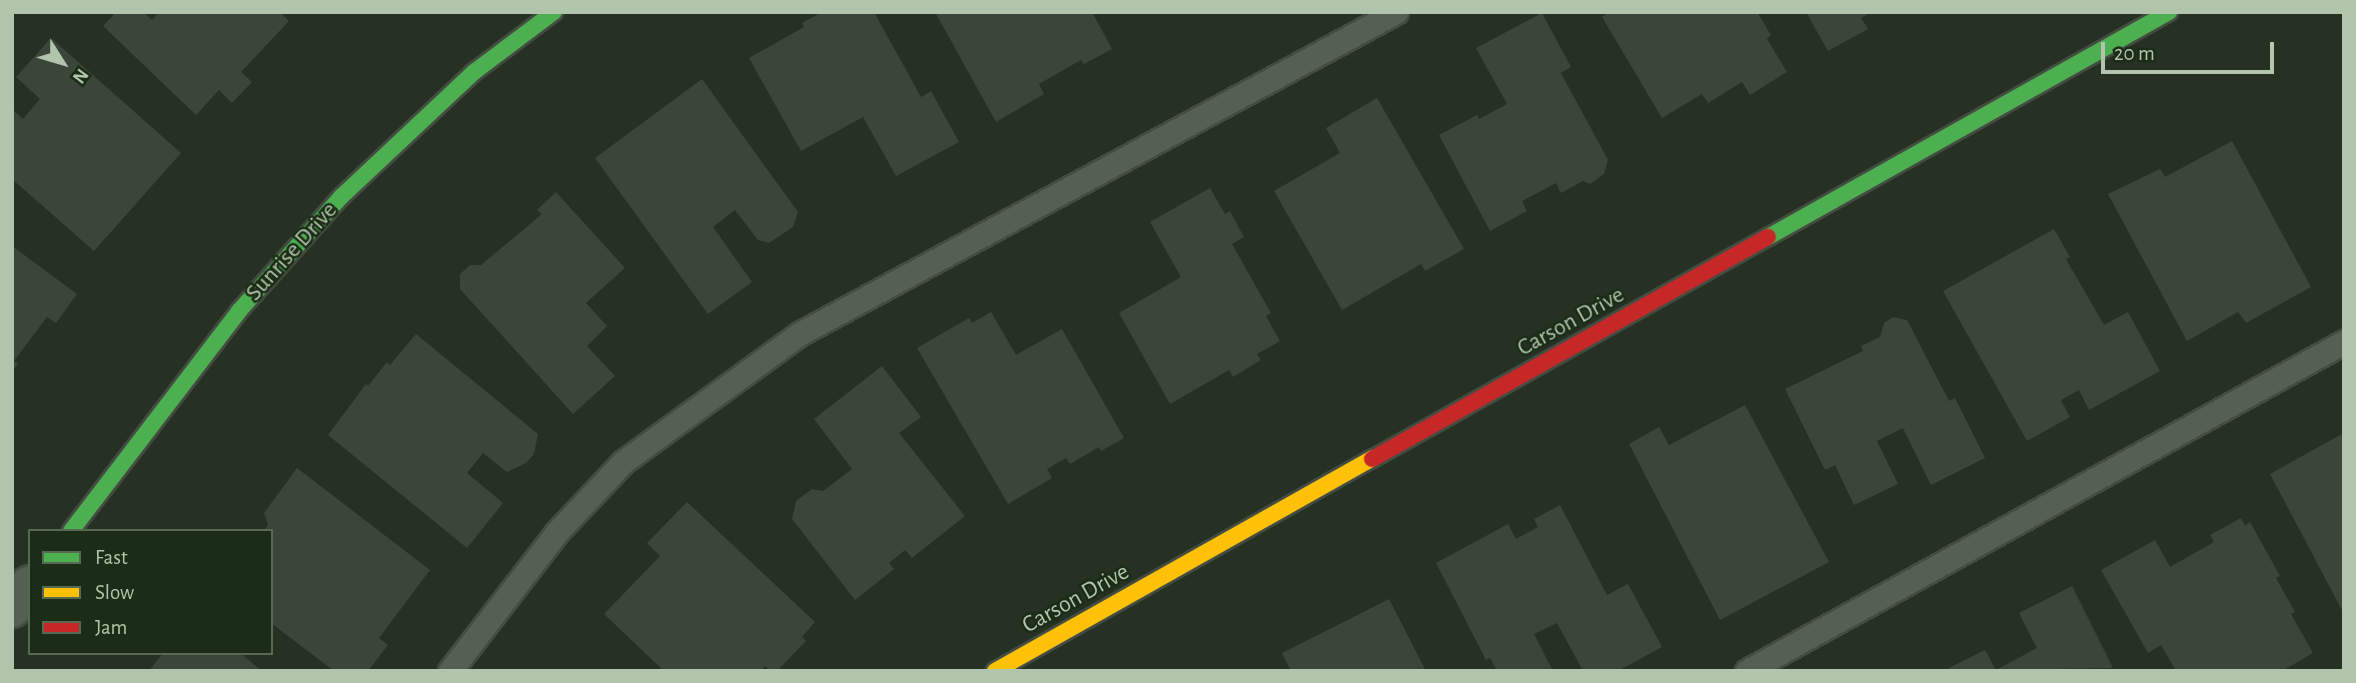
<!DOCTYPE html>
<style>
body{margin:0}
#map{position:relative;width:2356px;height:683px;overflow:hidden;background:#263124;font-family:"Alegreya Sans",sans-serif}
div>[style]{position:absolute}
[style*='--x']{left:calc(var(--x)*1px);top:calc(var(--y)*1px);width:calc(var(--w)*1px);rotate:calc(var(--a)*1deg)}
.building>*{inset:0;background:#3b4539}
.roads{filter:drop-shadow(2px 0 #444c42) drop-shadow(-2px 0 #444c42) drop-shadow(0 2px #444c42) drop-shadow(0 -2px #444c42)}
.lane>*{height:23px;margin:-11.5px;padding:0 11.5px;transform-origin:11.5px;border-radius:11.5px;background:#556052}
.street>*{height:38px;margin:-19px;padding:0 19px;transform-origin:19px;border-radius:19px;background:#556052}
.fast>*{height:16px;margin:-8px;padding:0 8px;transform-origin:8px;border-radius:8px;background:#4caf50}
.slow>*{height:16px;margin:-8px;padding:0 8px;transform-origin:8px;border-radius:8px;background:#ffc107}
.jam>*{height:16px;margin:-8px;padding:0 8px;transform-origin:8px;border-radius:8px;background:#c62828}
span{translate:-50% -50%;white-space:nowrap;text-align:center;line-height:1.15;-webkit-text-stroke:5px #1b2c17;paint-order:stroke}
.street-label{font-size:24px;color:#b0c5ab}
.frame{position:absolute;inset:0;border:14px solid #b0c5ab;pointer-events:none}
.legend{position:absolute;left:28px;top:529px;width:245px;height:126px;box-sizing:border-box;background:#1b2c17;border:2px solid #576952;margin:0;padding:9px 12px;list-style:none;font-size:21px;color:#b0c5ab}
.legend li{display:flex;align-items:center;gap:14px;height:35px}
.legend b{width:35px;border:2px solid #576952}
.north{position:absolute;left:28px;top:28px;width:70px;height:70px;-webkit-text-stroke:5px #1b2c17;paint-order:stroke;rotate:127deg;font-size:19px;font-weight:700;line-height:28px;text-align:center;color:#b0c5ab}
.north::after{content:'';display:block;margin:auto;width:24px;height:32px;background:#b0c5ab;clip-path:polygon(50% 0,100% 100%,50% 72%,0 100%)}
.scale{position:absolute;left:2101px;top:42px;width:173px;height:32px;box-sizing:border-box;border:4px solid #b0c5ab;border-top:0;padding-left:9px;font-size:21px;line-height:24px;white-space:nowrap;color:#b0c5ab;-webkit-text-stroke:5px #1b2c17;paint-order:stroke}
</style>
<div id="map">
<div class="building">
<i style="clip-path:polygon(116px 12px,143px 12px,152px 20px,159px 12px,280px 12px,289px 21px,241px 72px,252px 82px,232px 103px,219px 90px,196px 115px,103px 26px)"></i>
<i style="clip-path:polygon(822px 12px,874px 12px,921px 97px,931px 91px,959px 142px,896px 176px,863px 117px,801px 151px,749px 58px,804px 27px,802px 23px)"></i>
<i style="clip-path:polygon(935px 12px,1092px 12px,1112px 49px,1084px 64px,1081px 60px,1039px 84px,1044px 94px,996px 122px)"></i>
<i style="clip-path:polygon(1609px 12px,1757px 12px,1771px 35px,1767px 39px,1787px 72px,1750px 95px,1742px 82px,1708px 103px,1702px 94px,1662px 118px,1602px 17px)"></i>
<i style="clip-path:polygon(1806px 12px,1872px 12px,1861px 18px,1868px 29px,1828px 51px)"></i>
<i style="clip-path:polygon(1542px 13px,1571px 67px,1561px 73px,1608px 160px,1604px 174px,1590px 184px,1583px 181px,1561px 193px,1556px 183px,1522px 201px,1527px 211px,1490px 231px,1439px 135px,1477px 115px,1479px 119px,1507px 104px,1476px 48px)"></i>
<i style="clip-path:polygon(51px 38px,181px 153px,94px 251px,12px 179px,12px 109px,23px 119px,40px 99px,16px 77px)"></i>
<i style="clip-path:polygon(702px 79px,798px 212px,793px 227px,769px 243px,758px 240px,735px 210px,713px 227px,752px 282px,708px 314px,595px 158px)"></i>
<i style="clip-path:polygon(1377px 98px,1464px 249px,1425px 271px,1421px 264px,1342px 310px,1274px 191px,1340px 153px,1326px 128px)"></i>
<i style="clip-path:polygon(2232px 141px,2311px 287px,2246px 323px,2238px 312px,2187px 341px,2108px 194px,2160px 169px,2165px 177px)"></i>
<i style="clip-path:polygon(1210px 188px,1225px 214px,1230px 211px,1244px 237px,1232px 244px,1271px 313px,1266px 316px,1280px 341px,1257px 354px,1261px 360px,1233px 377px,1229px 370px,1170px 404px,1119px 313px,1181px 277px,1150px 222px)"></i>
<i style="clip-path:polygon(556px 192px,625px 268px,586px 303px,607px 326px,587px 346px,615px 376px,573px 414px,460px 289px,460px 274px,470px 265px,481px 265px,542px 214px,537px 210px)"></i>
<i style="clip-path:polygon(2054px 229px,2070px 257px,2066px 259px,2104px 325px,2128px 312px,2160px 371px,2089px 410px,2079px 390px,2061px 400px,2070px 417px,2027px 441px,1943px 291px)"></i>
<i style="clip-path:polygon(12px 246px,77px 294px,56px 323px,47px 317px,14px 361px,18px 364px,12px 371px)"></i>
<i style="clip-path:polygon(991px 312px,1016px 355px,1062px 329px,1124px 438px,1101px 451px,1099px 447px,1070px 464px,1066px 458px,1047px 469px,1052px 478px,1008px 504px,917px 348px,969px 318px,972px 323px)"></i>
<i style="clip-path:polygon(1893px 317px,1907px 320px,1949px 401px,1955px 398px,1985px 458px,1931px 485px,1903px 428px,1877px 441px,1898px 484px,1854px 505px,1835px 465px,1825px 470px,1785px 389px,1863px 351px,1861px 346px,1880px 337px,1884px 323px)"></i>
<i style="clip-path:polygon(416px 334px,538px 434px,534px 454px,526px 463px,507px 472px,483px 453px,467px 473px,503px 503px,467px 548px,328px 435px,366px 384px,368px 386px,387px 362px,390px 365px)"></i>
<i style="clip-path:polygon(882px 366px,921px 417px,899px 433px,965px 516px,912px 558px,905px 550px,889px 563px,894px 569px,855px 600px,792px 519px,796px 501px,812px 489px,823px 491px,852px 469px,814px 419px)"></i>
<i style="clip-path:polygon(1745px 405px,1829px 562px,1720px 620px,1629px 444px,1659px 427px,1669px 445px)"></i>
<i style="clip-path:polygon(2342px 434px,2344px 437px,2344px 614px,2270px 474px)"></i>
<i style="clip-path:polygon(297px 468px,430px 570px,379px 638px,388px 645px,368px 671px,334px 671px,271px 623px,271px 531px,263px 531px,268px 525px,264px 513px)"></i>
<i style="clip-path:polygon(687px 502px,815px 622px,802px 637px,806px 641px,777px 671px,770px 671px,765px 666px,761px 671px,664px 671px,604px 614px,660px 556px,647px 543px)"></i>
<i style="clip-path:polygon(1560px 505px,1607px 595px,1628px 584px,1662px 647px,1618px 671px,1583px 671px,1557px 623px,1534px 634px,1553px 671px,1497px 671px,1490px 658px,1486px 660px,1436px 563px,1508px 524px,1516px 539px,1538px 527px,1534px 519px)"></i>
<i style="clip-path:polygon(2241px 518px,2245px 526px,2250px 522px,2280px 576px,2276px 578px,2295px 612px,2291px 614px,2313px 653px,2282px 671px,2176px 671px,2161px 645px,2148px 653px,2101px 570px,2155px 540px,2170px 567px,2214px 542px,2210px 535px)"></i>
<i style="clip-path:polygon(2072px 586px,2113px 668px,1943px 671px,1985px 650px,1996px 670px,2037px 648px,2019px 613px)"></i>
<i style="clip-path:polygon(1389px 599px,1426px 671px,1291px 671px,1282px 653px)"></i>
<i style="clip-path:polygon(163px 653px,240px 653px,262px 671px,149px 671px)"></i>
</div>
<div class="roads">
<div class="lane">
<i style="--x:450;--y:671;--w:175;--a:-52.4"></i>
<i style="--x:557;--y:532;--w:96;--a:-46.7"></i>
<i style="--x:623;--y:462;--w:218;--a:-36"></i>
<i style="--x:799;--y:334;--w:678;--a:-28.34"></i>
<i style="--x:1747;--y:671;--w:682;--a:-28.86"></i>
</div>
<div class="street">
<i style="--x:12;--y:608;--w:29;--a:-52"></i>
</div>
<div class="fast">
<i style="--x:1768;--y:237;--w:460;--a:-29.3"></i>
<i style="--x:71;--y:531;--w:277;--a:-52.6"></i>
<i style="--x:239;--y:311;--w:154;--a:-48.2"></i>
<i style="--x:342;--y:196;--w:181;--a:-43.2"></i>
<i style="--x:474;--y:72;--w:100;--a:-36.9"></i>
</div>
<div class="slow">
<i style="--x:995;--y:671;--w:433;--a:-29.4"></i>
</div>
<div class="jam">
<i style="--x:1372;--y:459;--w:454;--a:-29.3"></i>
</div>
</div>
<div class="street-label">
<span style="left:292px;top:252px;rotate:-48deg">Sunrise Drive</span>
<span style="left:1571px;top:322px;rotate:-29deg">Carson Drive</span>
<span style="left:1076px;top:599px;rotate:-29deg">Carson Drive</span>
</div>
<div class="frame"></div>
<ul class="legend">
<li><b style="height:9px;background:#4caf50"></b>Fast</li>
<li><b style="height:9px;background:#ffc107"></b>Slow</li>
<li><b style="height:9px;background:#c62828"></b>Jam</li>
</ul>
<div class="north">N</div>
<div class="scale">20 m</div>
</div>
